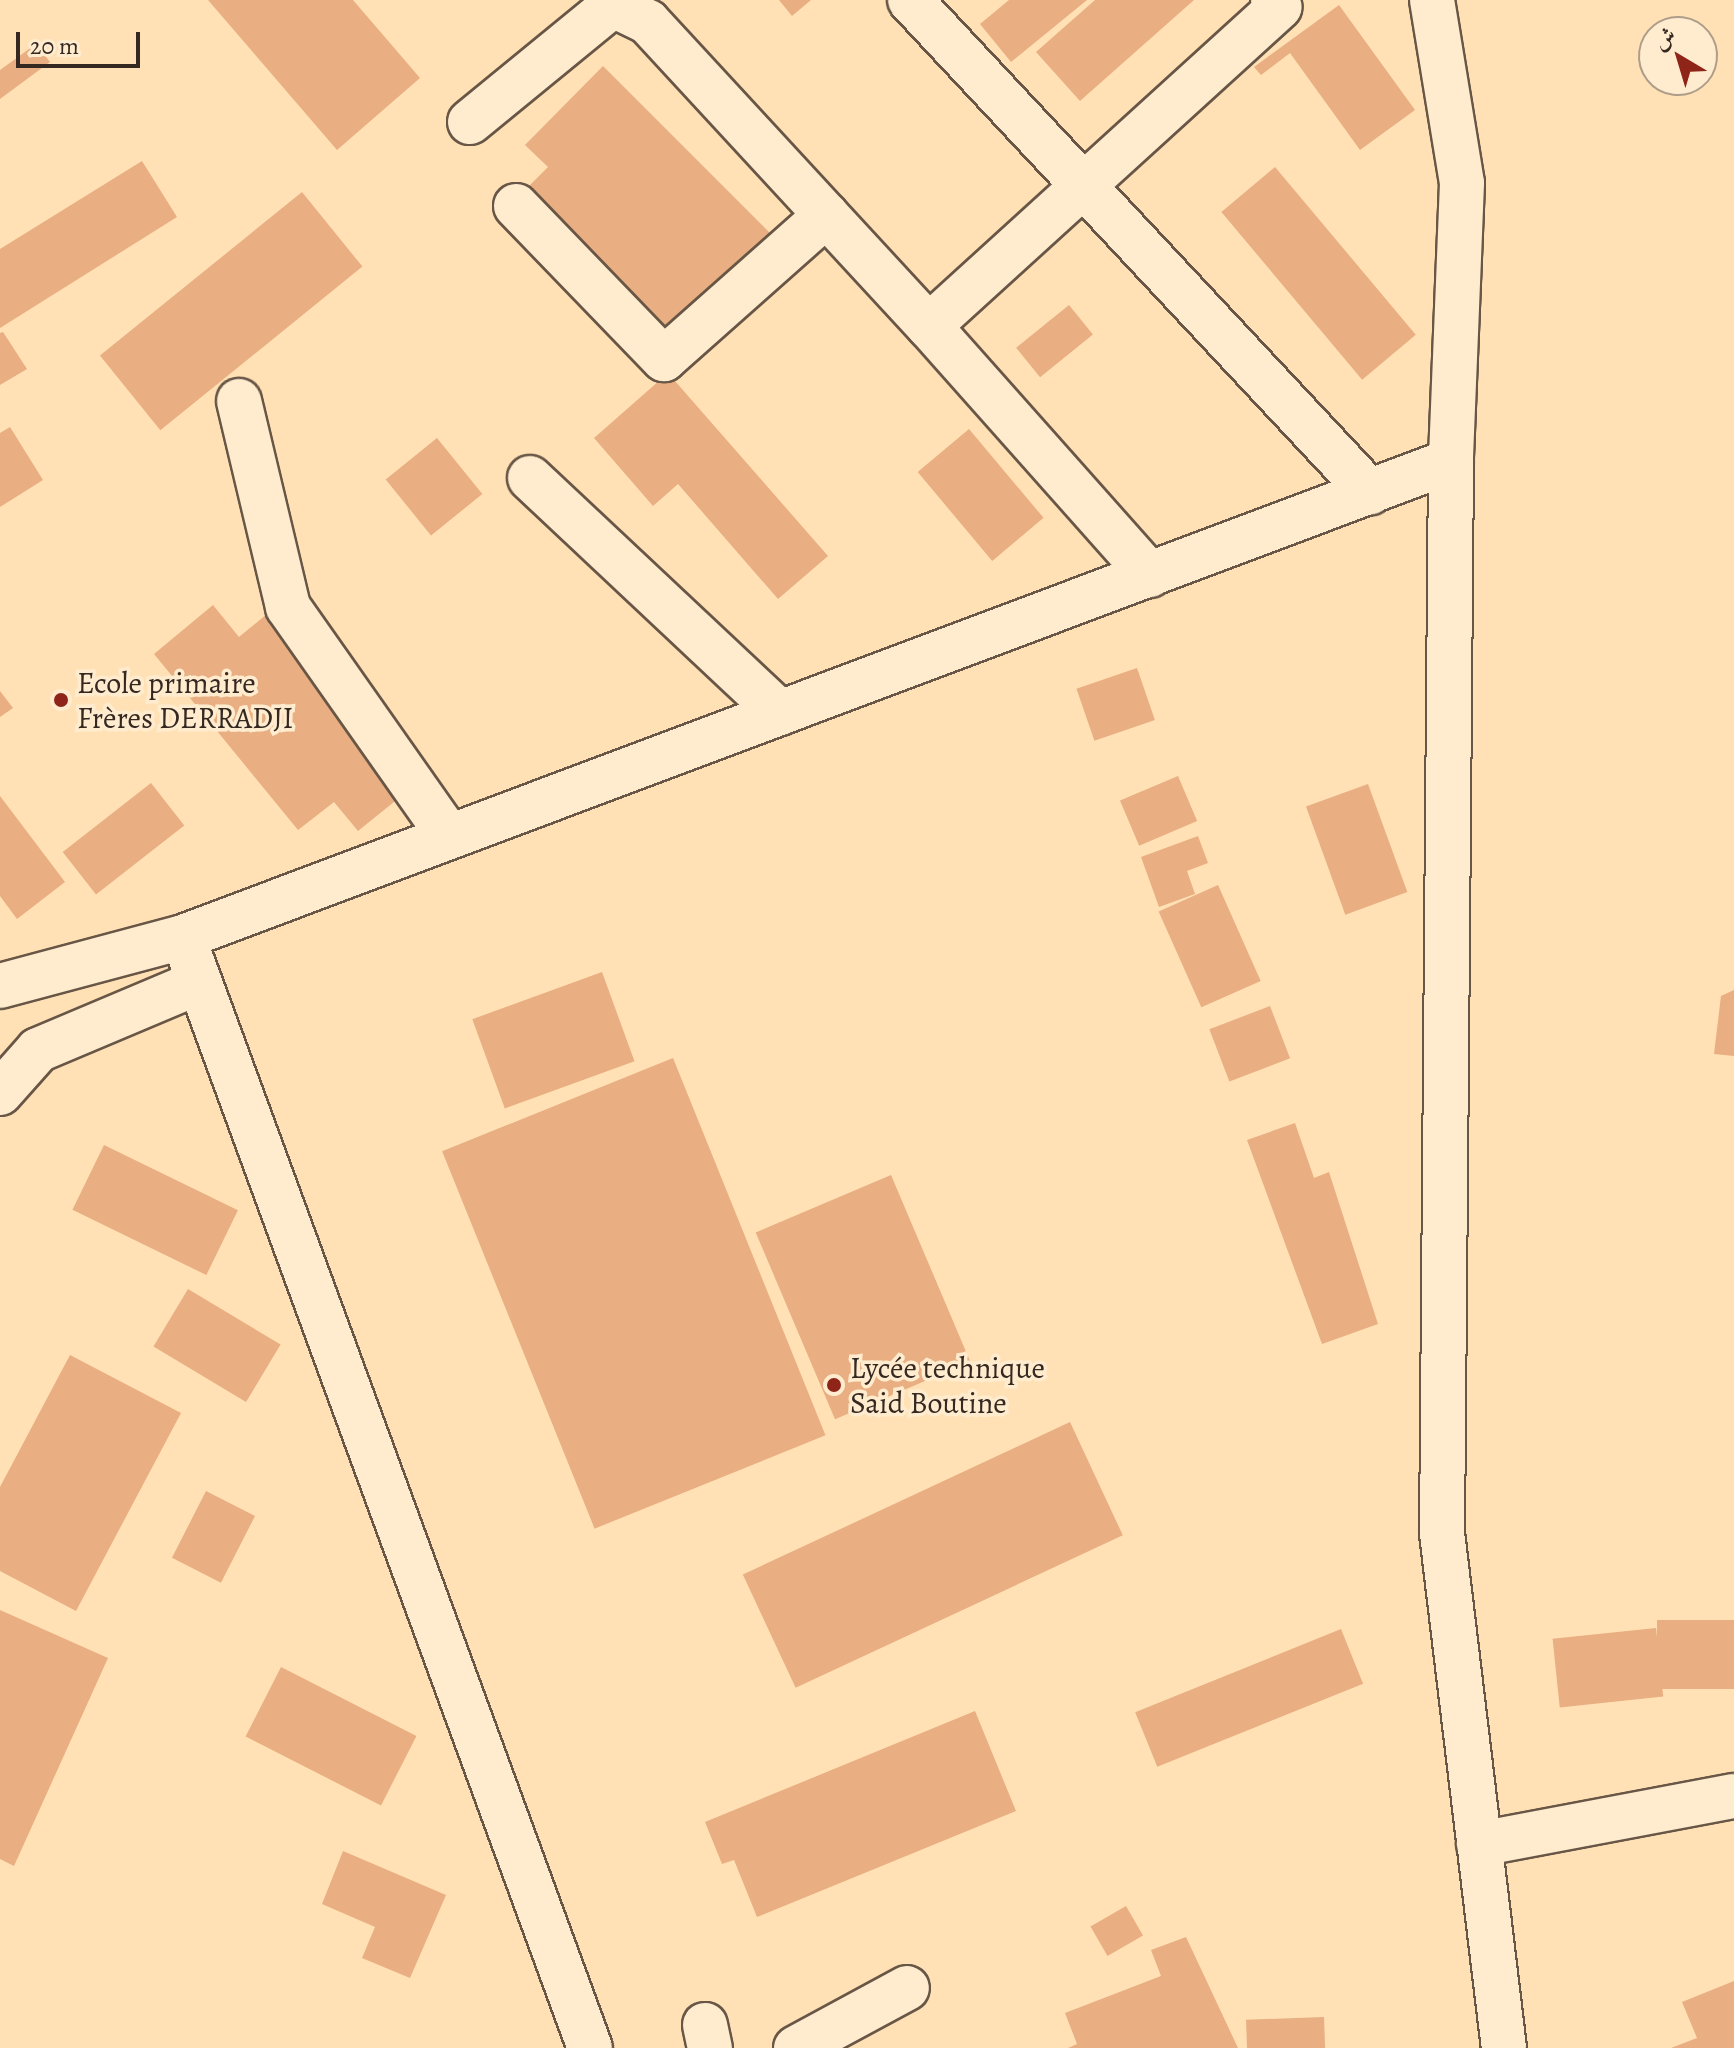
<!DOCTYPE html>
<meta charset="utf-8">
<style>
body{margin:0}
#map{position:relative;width:1734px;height:2048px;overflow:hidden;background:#ffe1b5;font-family:Alegreya,Amiri,serif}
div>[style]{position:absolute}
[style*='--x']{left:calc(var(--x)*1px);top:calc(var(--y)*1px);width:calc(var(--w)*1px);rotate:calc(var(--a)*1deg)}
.building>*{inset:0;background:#e9ae81;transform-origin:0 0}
.roads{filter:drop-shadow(2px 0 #685646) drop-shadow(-2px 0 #685646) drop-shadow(0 2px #685646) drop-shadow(0 -2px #685646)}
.street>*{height:44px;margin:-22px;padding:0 22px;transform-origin:22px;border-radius:22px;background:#ffeccf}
.dots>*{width:22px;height:22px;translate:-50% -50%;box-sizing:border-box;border:4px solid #ffeccf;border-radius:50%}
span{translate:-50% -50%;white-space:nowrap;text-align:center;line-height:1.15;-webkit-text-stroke:7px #ffeccf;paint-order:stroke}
.poi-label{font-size:30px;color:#352821}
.left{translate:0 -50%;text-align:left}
.north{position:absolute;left:1638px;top:16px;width:80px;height:80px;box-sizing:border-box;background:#ffeccf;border:2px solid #ae9e89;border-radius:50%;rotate:322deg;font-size:22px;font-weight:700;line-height:32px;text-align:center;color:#352821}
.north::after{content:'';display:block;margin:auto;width:28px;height:36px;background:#8f2418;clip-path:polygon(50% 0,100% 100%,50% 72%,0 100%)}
.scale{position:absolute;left:16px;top:32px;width:124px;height:36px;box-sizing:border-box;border:4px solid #352821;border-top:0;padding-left:10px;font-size:24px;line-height:28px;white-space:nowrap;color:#352821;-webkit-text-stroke:6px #ffeccf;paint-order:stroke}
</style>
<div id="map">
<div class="building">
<i style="clip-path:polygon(208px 0,353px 0,420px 78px,337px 150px)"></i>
<i style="clip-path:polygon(779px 0,811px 0,792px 16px)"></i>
<i style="clip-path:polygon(1009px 0,1087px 0,1011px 62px,980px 24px)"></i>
<i style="clip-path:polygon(1095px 0,1194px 0,1080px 101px,1036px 52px)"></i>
<i style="clip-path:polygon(1339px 5px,1415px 110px,1360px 150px,1290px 53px,1261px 75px,1254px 67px)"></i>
<i style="clip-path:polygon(36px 44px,50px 62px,0 99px,0 70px)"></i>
<i style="clip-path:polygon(603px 66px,793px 256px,670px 335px,525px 190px,548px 167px,525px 145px)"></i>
<i style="clip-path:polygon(142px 161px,177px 217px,0 328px,0 249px)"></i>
<i style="left:1275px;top:167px;width:219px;height:70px;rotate:50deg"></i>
<i style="left:302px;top:192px;width:96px;height:260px;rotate:51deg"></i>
<i style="left:1069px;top:305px;width:38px;height:68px;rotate:51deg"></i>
<i style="clip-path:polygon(3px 332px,27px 369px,0 385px,0 333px)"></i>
<i style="clip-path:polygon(668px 373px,828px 556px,778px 599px,678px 484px,653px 506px,594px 438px)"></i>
<i style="clip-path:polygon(10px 427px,43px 480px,0 507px,0 433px)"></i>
<i style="left:969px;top:429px;width:116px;height:67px;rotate:50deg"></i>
<i style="left:437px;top:438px;width:72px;height:66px;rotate:51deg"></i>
<i style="clip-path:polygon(213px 605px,239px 637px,267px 614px,410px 789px,358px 831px,334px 802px,298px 830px,154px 654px)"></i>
<i style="left:1137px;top:668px;width:55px;height:64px;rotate:71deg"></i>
<i style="clip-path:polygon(0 691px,13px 708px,0 717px)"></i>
<i style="left:1178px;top:776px;width:49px;height:63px;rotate:67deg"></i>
<i style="left:151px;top:783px;width:54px;height:112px;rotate:52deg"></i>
<i style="left:1368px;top:784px;width:115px;height:66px;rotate:70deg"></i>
<i style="clip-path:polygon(0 796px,65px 882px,17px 919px,0 896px)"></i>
<i style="clip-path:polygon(1198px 836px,1208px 863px,1187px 871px,1195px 894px,1159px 907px,1141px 857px)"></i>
<i style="left:1218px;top:885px;width:105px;height:65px;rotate:66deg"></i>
<i style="left:602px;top:972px;width:95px;height:138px;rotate:70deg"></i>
<i style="clip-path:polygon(1734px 990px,1734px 1056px,1714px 1054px,1721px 996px)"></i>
<i style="left:1270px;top:1006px;width:56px;height:65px;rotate:69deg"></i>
<i style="left:673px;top:1058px;width:407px;height:249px;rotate:68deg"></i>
<i style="clip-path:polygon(1295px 1123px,1314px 1178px,1329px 1172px,1378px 1324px,1322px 1344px,1247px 1140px)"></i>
<i style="left:104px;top:1145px;width:149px;height:72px;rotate:26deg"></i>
<i style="left:891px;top:1175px;width:203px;height:147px;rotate:67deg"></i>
<i style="left:188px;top:1289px;width:108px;height:67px;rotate:31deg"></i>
<i style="clip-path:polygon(70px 1355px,181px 1413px,76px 1611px,0 1571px,0 1487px)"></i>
<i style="left:1070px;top:1422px;width:125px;height:361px;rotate:65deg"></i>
<i style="left:206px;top:1491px;width:55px;height:75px;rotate:27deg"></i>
<i style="clip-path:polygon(0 1610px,108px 1658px,14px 1866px,0 1859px)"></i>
<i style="left:1734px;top:1620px;width:69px;height:77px;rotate:90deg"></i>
<i style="left:1656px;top:1628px;width:69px;height:104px;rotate:84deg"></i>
<i style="left:1341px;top:1629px;width:59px;height:222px;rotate:68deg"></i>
<i style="left:281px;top:1667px;width:152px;height:78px;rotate:27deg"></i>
<i style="clip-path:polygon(975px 1711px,1016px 1811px,757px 1917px,734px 1860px,722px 1864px,705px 1822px)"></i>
<i style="clip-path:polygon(343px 1851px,446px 1895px,410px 1978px,362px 1958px,375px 1927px,322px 1904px)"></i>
<i style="left:1126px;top:1906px;width:34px;height:41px;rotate:60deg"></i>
<i style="clip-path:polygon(1186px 1937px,1238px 2048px,1068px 2048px,1077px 2044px,1065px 2013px,1161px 1976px,1151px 1950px)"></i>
<i style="clip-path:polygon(1734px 1981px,1734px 2048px,1671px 2048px,1697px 2038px,1682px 2002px)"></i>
<i style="left:1324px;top:2017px;width:31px;height:78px;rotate:88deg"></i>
</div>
<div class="roads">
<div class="street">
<i style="--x:910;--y:0;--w:674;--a:46.93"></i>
<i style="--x:1432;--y:0;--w:185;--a:80.7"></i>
<i style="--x:1462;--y:183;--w:278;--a:92.3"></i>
<i style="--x:1451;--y:461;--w:1072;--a:90.48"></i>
<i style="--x:1442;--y:1533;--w:519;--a:83.14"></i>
<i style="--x:470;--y:122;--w:185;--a:-39.3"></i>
<i style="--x:613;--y:5;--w:39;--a:26"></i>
<i style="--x:648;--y:22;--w:414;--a:47.3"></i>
<i style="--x:516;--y:206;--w:213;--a:46"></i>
<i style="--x:664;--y:359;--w:217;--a:-41.6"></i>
<i style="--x:239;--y:401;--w:212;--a:76.6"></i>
<i style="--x:288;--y:607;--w:280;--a:54.9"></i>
<i style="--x:530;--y:478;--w:343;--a:43.2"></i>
<i style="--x:1150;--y:575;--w:333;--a:-131.6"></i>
<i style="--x:929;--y:326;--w:474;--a:-42.3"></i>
<i style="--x:1279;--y:7;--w:9;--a:-131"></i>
<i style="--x:183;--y:937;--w:1183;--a:69.88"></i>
<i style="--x:0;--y:986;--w:189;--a:-15"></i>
<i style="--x:183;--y:937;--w:1354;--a:-20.58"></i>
<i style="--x:0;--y:1093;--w:57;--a:-48.5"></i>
<i style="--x:38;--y:1050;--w:175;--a:-22.9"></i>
<i style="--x:1479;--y:1844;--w:259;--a:-10.7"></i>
<i style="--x:705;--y:2025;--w:24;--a:78"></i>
<i style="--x:796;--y:2048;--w:126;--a:-28.4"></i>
</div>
</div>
<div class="dots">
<i style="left:61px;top:700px;background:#8f2418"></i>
<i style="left:834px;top:1385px;background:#8f2418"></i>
</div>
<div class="poi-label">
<span class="left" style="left:77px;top:700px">Ecole primaire<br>Frères DERRADJI</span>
<span class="left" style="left:850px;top:1385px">Lycée technique<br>Said Boutine</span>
</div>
<div class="north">ش</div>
<div class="scale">20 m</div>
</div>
